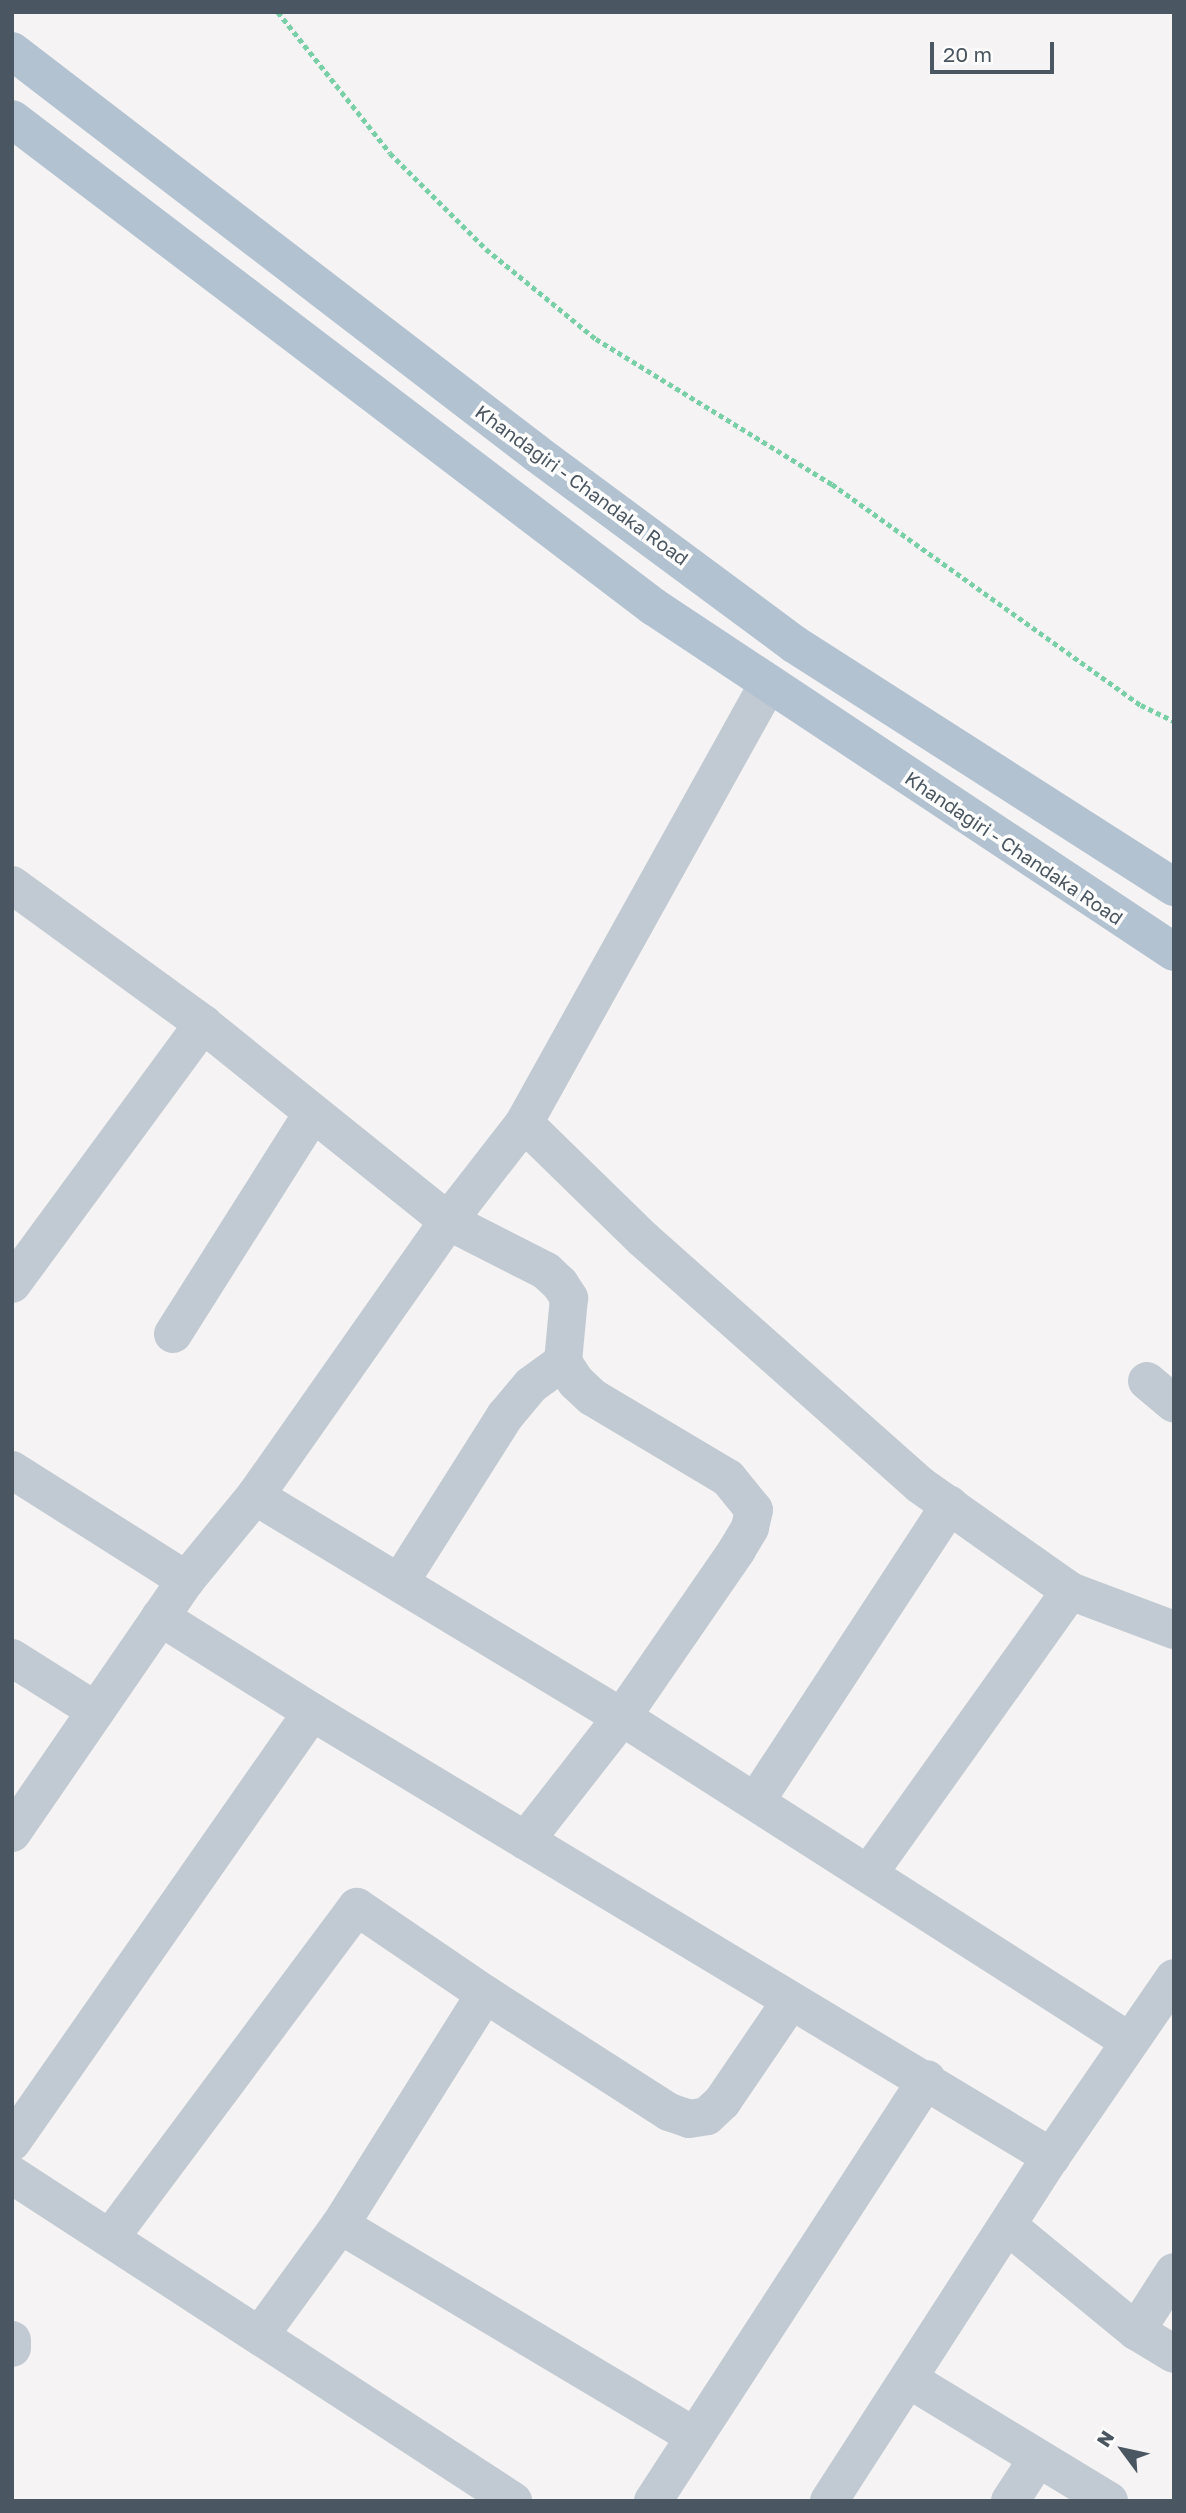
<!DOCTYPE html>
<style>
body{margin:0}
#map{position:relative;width:1186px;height:2513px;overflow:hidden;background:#f5f3f3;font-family:"Golos Text",sans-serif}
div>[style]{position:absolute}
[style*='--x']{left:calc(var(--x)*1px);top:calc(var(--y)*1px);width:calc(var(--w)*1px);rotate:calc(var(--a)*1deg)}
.path>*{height:4.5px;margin-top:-2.25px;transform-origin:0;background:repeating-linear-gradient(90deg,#7ad0a6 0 5px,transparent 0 8.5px)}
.street>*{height:38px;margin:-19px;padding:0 19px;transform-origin:19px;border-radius:19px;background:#c1cad2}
.primary>*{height:38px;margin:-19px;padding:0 19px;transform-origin:19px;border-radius:19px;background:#b3c2d1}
span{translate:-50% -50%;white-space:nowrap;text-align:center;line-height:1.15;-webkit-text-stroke:7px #fff;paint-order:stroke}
.street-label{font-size:19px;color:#4a5661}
.frame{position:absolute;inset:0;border:14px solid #4a5661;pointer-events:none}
.north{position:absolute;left:1088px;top:2415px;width:70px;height:70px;-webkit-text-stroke:5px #fff;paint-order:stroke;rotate:303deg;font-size:19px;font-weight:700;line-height:28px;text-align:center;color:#4a5661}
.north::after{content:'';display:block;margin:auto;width:24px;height:32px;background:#4a5661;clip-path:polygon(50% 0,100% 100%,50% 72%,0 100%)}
.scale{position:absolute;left:930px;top:42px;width:124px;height:32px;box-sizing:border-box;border:4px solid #4a5661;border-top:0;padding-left:9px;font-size:21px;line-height:24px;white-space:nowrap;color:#4a5661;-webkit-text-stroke:5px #fff;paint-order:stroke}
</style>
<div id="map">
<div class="path">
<i style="--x:278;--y:12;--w:180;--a:51.5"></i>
<i style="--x:390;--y:153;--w:136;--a:45"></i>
<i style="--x:486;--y:249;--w:142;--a:39.3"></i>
<i style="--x:596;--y:339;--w:277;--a:31.6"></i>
<i style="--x:832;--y:484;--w:380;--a:35.6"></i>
<i style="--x:1141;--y:705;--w:37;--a:26"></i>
</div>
<div class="street">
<i style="--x:768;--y:684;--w:502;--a:119.07"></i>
<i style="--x:524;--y:1123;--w:166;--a:44.3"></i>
<i style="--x:643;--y:1239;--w:370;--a:41.6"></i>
<i style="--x:920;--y:1485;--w:184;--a:35.2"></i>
<i style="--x:1070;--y:1591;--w:111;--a:20.6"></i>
<i style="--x:12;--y:885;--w:236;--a:36"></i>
<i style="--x:12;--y:1284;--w:323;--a:-53.7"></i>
<i style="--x:203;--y:1024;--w:314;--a:38.8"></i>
<i style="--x:448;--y:1221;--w:110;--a:27"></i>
<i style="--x:546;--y:1271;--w:19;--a:43"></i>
<i style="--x:560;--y:1284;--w:17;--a:57"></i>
<i style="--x:569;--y:1298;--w:64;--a:95.4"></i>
<i style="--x:563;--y:1362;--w:24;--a:57"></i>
<i style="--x:576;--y:1382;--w:22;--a:43"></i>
<i style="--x:592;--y:1397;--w:158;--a:30.8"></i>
<i style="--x:728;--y:1478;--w:41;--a:50.9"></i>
<i style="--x:754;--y:1510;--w:18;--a:103"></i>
<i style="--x:750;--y:1528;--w:26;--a:121"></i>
<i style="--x:737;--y:1550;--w:203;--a:124.6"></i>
<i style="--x:622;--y:1717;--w:157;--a:128"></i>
<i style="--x:173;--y:1334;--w:260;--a:-57.7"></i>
<i style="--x:1147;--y:1381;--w:35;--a:40"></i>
<i style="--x:12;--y:1470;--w:206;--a:32.3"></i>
<i style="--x:255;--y:1496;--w:428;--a:31.1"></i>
<i style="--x:622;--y:1717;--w:602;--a:32.58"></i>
<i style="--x:400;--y:1582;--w:196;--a:-57.7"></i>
<i style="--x:505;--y:1416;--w:40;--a:-50"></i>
<i style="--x:531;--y:1385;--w:39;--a:-36"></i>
<i style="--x:160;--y:1617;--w:179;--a:32"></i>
<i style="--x:12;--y:1658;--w:99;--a:32.2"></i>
<i style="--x:756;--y:1801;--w:354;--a:-56.8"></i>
<i style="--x:12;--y:1833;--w:307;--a:-55.5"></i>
<i style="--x:186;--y:1580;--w:109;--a:-50.6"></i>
<i style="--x:255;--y:1496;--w:336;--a:-54.9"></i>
<i style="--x:448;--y:1221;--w:124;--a:-52.2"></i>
<i style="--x:869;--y:1873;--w:346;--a:-54.5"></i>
<i style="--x:485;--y:1994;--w:219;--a:32.7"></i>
<i style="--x:669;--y:2112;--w:21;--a:19"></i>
<i style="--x:689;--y:2119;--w:18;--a:-9"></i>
<i style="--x:707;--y:2116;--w:21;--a:-43"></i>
<i style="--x:722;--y:2102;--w:121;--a:-55.8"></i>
<i style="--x:12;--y:2142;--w:524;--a:-55.1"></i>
<i style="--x:312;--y:1712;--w:863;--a:31.05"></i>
<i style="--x:12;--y:2175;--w:598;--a:33.05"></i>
<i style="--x:340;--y:2225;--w:413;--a:30.8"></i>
<i style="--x:1008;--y:2226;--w:166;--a:39.4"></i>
<i style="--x:1136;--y:2331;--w:44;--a:31.2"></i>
<i style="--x:110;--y:2238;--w:413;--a:-53.3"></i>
<i style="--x:357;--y:1907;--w:155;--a:34.2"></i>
<i style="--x:485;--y:1994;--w:273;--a:122.1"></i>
<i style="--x:340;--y:2225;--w:136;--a:126"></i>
<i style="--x:1136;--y:2331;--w:70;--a:-57.2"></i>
<i style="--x:12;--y:2340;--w:8;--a:90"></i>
<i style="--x:910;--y:2380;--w:233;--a:31.3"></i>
<i style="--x:653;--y:2501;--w:503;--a:-57"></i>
<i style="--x:829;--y:2501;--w:409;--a:-57.2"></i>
<i style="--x:1051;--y:2157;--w:217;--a:-55.5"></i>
<i style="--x:1010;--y:2501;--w:51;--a:-56.9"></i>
</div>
<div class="primary">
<i style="--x:12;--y:51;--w:660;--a:37.49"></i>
<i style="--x:536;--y:453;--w:321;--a:36.5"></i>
<i style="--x:794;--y:644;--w:451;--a:32.6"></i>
<i style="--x:12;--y:119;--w:806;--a:37.24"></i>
<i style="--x:654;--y:607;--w:624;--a:33.56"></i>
</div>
<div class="street-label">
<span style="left:582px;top:485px;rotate:36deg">Khandagiri - Chandaka Road</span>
<span style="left:1014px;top:848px;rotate:34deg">Khandagiri - Chandaka Road</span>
</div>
<div class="frame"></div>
<div class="north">N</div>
<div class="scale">20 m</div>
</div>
